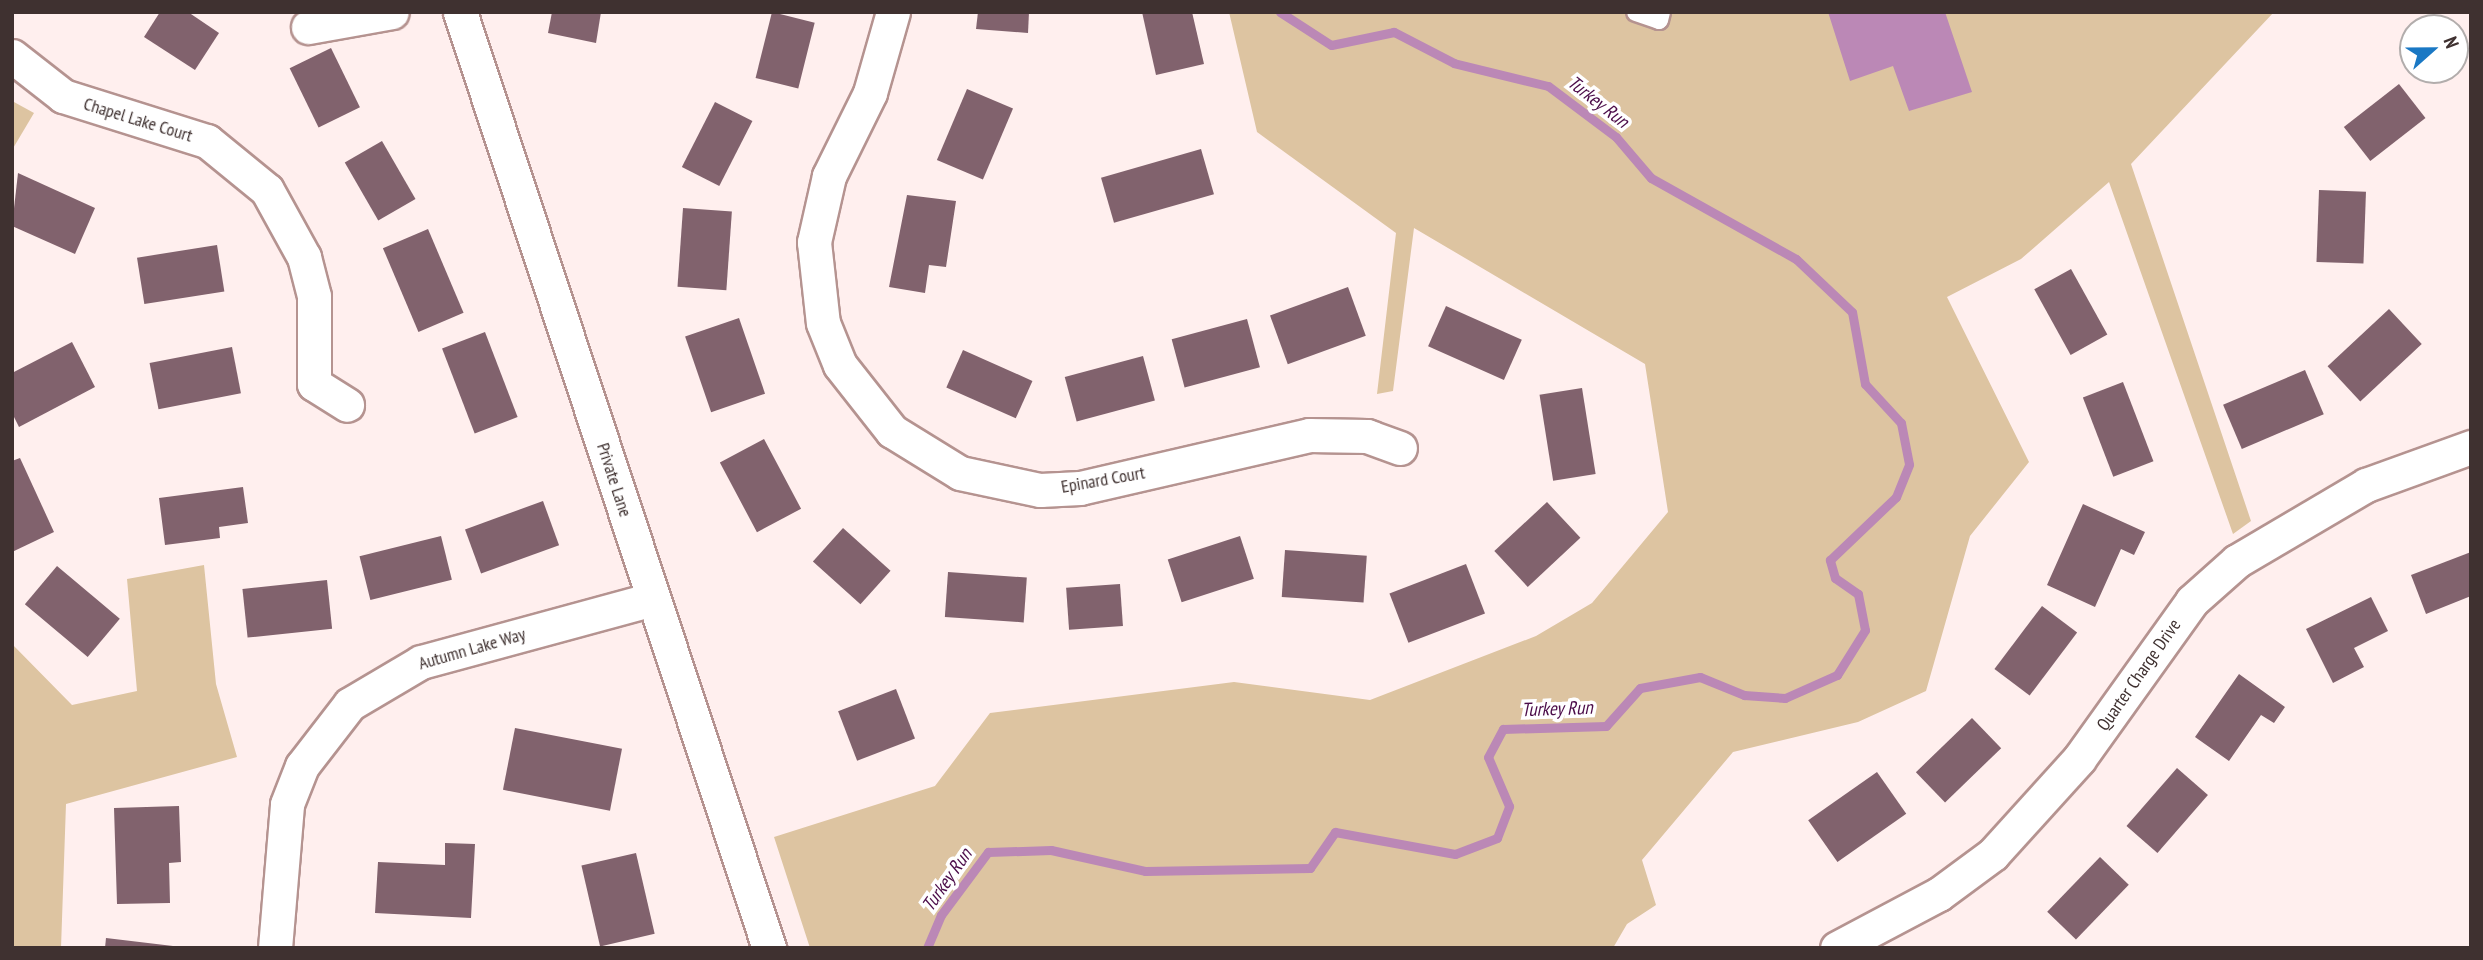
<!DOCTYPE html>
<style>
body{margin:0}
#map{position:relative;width:2483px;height:960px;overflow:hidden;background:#ffefee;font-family:"PT Sans Narrow",sans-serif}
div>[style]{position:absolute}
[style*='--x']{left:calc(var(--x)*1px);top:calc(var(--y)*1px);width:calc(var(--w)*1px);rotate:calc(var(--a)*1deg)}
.green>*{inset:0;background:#ddc4a1}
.water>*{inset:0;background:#bb88b6}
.stream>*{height:9px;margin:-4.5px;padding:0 4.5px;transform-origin:4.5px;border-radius:4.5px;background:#bb88b6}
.building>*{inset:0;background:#81626d;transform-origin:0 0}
.roads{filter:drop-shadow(2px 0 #b59390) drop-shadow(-2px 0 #b59390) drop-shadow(0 2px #b59390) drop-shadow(0 -2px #b59390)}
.service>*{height:18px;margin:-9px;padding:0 9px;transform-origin:9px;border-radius:9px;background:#fff}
.minor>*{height:33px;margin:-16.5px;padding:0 16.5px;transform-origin:16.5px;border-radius:16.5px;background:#fff}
span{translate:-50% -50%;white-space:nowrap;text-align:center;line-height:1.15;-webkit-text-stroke:7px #fff;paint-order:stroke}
.street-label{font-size:18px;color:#3f3130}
.water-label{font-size:19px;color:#4b0c49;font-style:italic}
.frame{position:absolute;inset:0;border:14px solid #3f3130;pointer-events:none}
.north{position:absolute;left:2399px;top:14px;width:70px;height:70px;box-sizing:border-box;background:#fff;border:2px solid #b2adac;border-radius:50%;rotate:69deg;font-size:19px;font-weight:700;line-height:28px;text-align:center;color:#3f3130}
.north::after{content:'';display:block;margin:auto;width:24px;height:32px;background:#1a78c4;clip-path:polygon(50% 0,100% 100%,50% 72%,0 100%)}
</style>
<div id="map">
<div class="green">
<i style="clip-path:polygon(1229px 12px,2274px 12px,2131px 164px,2251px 521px,2233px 534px,2109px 182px,2021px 259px,1947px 297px,2029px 462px,1970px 536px,1926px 691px,1858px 722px,1733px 752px,1642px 860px,1656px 905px,1627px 924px,1613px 948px,810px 948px,774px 837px,935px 786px,990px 713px,1234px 682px,1370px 700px,1536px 636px,1592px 603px,1668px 512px,1645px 364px,1414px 228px,1393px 391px,1377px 394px,1396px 233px,1257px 132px)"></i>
<i style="clip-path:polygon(14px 102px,34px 113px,12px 150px,12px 104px)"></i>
<i style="clip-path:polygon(204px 565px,216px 684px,237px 757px,66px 804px,61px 948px,12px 948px,12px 644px,72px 705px,137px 691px,127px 579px)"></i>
</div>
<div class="water">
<i style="clip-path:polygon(1828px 12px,1945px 12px,1972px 92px,1909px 111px,1893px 66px,1850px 81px)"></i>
</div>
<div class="stream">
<i style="--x:927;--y:948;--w:36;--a:-67"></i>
<i style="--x:941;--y:915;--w:79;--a:-53.3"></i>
<i style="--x:988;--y:852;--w:63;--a:-1.8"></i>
<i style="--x:1051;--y:850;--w:96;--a:12.6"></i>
<i style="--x:1145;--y:871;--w:165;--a:-1"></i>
<i style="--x:1310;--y:868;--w:44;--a:-55.2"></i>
<i style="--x:1335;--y:832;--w:122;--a:10.4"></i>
<i style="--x:1455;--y:854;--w:45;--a:-20.9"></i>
<i style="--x:1497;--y:838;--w:34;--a:-69"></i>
<i style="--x:1509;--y:806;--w:53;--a:-113.2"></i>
<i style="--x:1488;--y:757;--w:32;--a:-62"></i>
<i style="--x:1503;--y:729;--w:103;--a:-1.7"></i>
<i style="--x:1606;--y:726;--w:51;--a:-48.2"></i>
<i style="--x:1640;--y:688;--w:61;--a:-10.4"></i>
<i style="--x:1700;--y:677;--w:48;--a:22.2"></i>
<i style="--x:1744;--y:695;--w:41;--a:4.2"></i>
<i style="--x:1785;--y:698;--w:57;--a:-23.9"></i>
<i style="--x:1837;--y:675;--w:53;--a:-58.1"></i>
<i style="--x:1865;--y:630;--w:37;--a:-101"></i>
<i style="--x:1858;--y:594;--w:28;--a:-145"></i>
<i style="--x:1835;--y:578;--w:19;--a:-106"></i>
<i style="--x:1830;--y:560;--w:91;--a:-43.7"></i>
<i style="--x:1896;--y:497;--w:35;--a:-68"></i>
<i style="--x:1909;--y:464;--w:42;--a:-101"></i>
<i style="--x:1901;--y:423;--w:53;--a:-132.7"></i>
<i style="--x:1865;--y:384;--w:73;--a:-100.2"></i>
<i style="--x:1852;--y:312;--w:77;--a:-136.6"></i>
<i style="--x:1796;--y:259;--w:166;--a:-150.8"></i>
<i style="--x:1651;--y:178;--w:54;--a:-130.5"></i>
<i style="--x:1616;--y:137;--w:85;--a:-143.1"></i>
<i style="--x:1548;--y:86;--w:97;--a:-166.3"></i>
<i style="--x:1454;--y:63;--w:68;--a:-152.7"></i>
<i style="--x:1394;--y:32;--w:64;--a:168.3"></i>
<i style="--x:1331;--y:45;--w:61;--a:-147.1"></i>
</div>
<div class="building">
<i style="clip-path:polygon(160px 12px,188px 12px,219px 33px,195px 70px,144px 37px)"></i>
<i style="clip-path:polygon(552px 12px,601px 12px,596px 43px,548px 33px)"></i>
<i style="left:772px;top:12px;width:44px;height:68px;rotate:14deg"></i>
<i style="clip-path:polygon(978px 12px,1029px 12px,1028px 33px,976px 29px)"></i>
<i style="clip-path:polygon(1142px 12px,1192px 12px,1204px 64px,1156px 75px)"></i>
<i style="left:331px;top:48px;width:66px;height:46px;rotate:64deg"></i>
<i style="left:2399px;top:84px;width:43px;height:70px;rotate:52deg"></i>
<i style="left:967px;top:89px;width:50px;height:77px;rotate:23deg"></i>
<i style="left:715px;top:102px;width:42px;height:73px;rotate:27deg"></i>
<i style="left:382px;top:141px;width:67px;height:43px;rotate:60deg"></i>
<i style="left:1201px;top:149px;width:47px;height:104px;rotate:74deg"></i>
<i style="clip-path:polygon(18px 173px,95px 208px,75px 254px,12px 226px)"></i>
<i style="left:2319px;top:190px;width:47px;height:72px;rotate:2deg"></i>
<i style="clip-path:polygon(907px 195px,956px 201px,946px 267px,929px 265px,925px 293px,889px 287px)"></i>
<i style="left:683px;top:208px;width:49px;height:79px;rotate:4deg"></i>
<i style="left:428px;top:229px;width:91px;height:49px;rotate:67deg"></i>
<i style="left:217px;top:245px;width:47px;height:81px;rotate:81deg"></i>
<i style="left:2071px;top:269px;width:75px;height:42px;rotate:61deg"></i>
<i style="left:1348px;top:287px;width:52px;height:83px;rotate:70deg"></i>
<i style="left:1446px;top:306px;width:83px;height:44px;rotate:24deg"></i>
<i style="left:2389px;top:309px;width:48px;height:84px;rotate:47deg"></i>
<i style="left:739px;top:318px;width:80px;height:57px;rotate:71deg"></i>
<i style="left:1247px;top:319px;width:50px;height:78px;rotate:75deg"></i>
<i style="left:485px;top:332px;width:91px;height:46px;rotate:69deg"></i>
<i style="clip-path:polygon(72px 342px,95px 387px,19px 427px,12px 413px,12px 373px)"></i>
<i style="left:232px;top:347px;width:47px;height:84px;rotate:79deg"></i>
<i style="left:963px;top:350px;width:76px;height:41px;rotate:24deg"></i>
<i style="left:1143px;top:356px;width:46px;height:81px;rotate:75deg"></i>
<i style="left:2305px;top:370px;width:48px;height:89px;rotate:67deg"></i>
<i style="left:2123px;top:382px;width:85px;height:43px;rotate:69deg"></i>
<i style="left:1582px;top:388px;width:87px;height:43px;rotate:81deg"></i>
<i style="left:764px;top:439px;width:79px;height:50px;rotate:62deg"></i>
<i style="clip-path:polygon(20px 458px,54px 532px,12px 552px,12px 461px)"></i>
<i style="clip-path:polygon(243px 487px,248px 523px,219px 527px,220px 538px,165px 545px,159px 498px)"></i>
<i style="left:543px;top:501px;width:47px;height:83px;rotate:70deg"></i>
<i style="left:1547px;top:502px;width:49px;height:72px;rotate:47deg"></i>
<i style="clip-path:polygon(2083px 504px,2145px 532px,2134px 555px,2121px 549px,2095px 607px,2047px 585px)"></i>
<i style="left:843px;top:528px;width:64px;height:45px;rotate:42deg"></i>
<i style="left:441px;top:536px;width:45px;height:84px;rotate:76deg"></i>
<i style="left:1240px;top:536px;width:45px;height:76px;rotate:72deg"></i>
<i style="left:1285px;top:550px;width:82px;height:47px;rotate:4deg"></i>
<i style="clip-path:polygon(2471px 552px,2471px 596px,2426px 614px,2411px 575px)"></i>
<i style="left:1466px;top:564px;width:53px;height:82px;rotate:69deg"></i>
<i style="left:57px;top:566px;width:82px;height:50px;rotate:40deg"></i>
<i style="left:948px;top:572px;width:79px;height:45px;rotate:4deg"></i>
<i style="left:327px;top:580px;width:49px;height:85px;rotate:84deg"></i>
<i style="left:1120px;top:584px;width:42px;height:54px;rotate:86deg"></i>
<i style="clip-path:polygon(2371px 597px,2388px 631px,2354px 648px,2364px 667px,2333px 683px,2306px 629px)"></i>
<i style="left:2042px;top:606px;width:44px;height:79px;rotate:37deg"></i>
<i style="clip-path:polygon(2239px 674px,2285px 707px,2274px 723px,2261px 715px,2229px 761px,2195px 737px)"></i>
<i style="left:896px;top:689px;width:53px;height:62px;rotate:69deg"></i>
<i style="left:1972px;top:718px;width:42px;height:78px;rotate:46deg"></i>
<i style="left:515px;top:728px;width:109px;height:63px;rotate:11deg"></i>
<i style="left:2177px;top:768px;width:41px;height:77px;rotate:41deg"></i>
<i style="left:1877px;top:772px;width:51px;height:84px;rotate:55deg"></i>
<i style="clip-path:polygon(179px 806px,181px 862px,169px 863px,170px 903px,117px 904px,114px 808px)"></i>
<i style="clip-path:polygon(445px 843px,475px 844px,471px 918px,375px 913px,378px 862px,445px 865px)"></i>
<i style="left:636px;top:853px;width:83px;height:56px;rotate:77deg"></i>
<i style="left:2100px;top:857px;width:40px;height:76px;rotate:44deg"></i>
<i style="clip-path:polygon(106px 938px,173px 946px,173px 948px,105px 948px)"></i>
</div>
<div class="roads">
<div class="service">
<i style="--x:1636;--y:12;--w:24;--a:19"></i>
<i style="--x:1659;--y:20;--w:8;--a:-76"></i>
</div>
<div class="minor">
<i style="--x:460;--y:12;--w:986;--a:71.73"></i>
<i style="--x:893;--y:12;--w:84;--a:105.9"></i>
<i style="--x:870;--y:93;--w:93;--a:116.3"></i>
<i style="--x:829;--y:176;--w:68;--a:102.8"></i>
<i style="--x:814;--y:242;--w:81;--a:83.7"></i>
<i style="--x:823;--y:323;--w:45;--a:68"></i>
<i style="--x:840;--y:365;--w:84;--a:51.8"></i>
<i style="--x:892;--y:431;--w:80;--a:31.7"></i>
<i style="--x:960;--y:473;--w:82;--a:12"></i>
<i style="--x:1040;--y:490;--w:40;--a:-2.9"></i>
<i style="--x:1080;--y:488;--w:235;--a:-13"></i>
<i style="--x:1309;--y:435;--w:58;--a:1"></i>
<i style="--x:1367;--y:436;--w:35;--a:20"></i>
<i style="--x:308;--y:27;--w:85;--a:-10.1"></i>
<i style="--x:12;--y:56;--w:65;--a:38.1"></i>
<i style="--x:63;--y:96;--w:151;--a:17.4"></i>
<i style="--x:207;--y:141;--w:77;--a:39.2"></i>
<i style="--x:267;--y:190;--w:77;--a:61.1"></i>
<i style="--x:304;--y:257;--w:40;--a:75.6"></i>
<i style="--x:314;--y:296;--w:88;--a:90"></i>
<i style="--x:314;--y:384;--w:39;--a:32"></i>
<i style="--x:275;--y:948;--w:144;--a:-85.2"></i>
<i style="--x:287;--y:804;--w:41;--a:-68.5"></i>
<i style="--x:302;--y:766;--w:78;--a:-52.3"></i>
<i style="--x:350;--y:704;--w:82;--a:-30.6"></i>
<i style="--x:421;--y:662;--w:240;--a:-15.2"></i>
<i style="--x:1837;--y:948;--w:115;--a:-27.9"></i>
<i style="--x:1939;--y:894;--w:67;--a:-36.5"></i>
<i style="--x:1993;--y:854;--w:128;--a:-47.8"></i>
<i style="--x:2079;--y:759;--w:194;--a:-54.4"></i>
<i style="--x:2192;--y:601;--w:60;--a:-41.6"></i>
<i style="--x:2237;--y:561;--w:150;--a:-30.5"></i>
<i style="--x:2366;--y:485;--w:112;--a:-19.9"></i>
</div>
</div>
<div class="street-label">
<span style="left:138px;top:120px;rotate:17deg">Chapel Lake Court</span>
<span style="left:614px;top:480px;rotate:72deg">Private Lane</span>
<span style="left:1103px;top:480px;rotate:-10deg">Epinard Court</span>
<span style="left:472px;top:649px;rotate:-16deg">Autumn Lake Way</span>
<span style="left:2139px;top:675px;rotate:-55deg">Quarter Charge Drive</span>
</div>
<div class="water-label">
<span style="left:1598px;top:102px;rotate:38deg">Turkey Run</span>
<span style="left:1557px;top:709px;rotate:-2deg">Turkey Run</span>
<span style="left:947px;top:880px;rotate:-55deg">Turkey Run</span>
</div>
<div class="frame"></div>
<div class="north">N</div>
</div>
